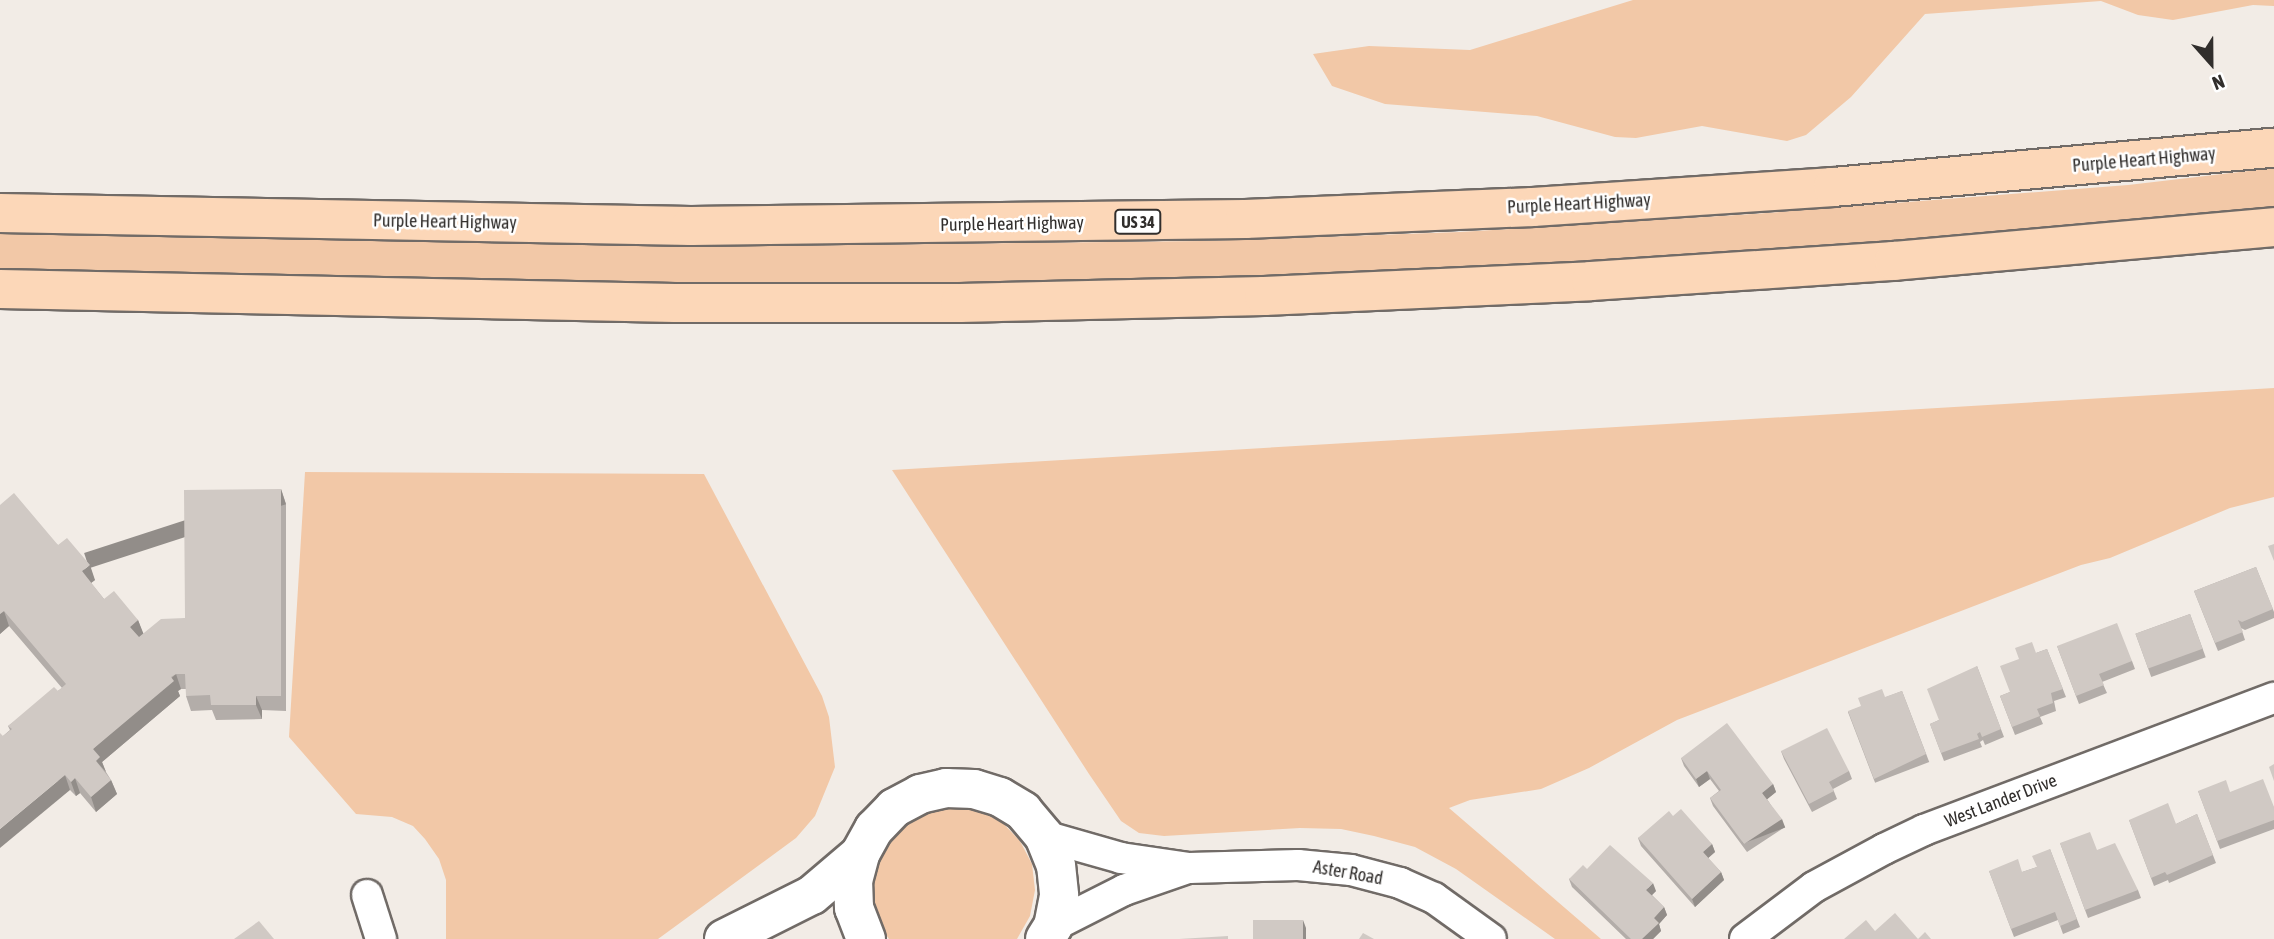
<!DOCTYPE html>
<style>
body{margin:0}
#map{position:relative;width:2274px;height:939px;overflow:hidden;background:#f2ece6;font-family:"Asap Condensed",sans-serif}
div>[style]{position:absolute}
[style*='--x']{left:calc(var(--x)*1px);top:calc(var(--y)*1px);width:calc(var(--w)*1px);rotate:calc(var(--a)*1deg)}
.green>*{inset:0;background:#f2c8a7}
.roads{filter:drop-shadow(2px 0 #716b67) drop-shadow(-2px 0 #716b67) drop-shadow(0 2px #716b67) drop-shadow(0 -2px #716b67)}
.minor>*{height:30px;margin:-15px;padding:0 15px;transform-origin:15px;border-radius:15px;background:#fff}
.tertiary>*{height:38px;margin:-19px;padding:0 19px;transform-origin:19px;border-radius:19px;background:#fff}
.primary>*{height:38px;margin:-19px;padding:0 19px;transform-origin:19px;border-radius:19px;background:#fcd7b8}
.wall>*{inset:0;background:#b3ada9;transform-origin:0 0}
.shaded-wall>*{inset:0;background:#928d89;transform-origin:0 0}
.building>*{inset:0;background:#d0c9c4;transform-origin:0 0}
span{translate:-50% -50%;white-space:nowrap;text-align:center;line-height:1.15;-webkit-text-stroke:5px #fff;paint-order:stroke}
.shield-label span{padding:2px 5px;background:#fff;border:2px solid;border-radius:5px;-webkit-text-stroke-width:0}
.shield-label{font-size:16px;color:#312e2c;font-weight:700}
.street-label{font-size:18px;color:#312e2c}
.north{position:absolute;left:2176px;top:28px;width:70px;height:70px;-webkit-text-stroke:5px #fff;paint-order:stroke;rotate:159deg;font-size:19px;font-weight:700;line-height:28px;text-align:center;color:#312e2c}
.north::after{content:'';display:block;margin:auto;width:24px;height:32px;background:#312e2c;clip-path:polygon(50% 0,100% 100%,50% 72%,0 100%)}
</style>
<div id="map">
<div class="green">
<i style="clip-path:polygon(1633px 0,2274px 0,2274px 6px,2253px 5px,2173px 20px,2138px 15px,2101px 1px,1925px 14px,1851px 97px,1806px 135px,1787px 141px,1702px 126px,1636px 138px,1615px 137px,1537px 116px,1385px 104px,1332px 86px,1313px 54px,1369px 46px,1470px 50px)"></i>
<i style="clip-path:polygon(2274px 168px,2274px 211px,1930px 242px,1320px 278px,737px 287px,0 272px,0 231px,755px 246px,1203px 241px,1460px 232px,1753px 214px,2128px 185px)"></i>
<i style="clip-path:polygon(2274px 388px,2274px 497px,2230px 508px,2110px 558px,2081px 565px,1677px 720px,1589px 768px,1541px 789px,1470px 800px,1449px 808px,1601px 939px,1555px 939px,1456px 869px,1415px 847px,1374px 836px,1341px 829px,1300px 828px,1164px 836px,1139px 833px,1121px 821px,1089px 774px,892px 470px)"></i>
<i style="clip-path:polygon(305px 472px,704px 474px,822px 696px,829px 717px,835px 767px,815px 816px,796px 838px,658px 939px,446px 939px,446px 880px,439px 859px,425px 839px,413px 826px,392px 817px,356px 814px,289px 737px)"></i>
<i style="clip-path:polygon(952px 806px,978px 810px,1002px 822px,1020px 841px,1032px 864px,1035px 890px,1030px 916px,1017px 939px,889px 939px,879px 925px,871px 898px,872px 870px,883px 844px,902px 824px,927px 810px)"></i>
</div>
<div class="roads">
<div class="minor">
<i style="--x:1044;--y:836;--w:80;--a:15.9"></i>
<i style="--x:1121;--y:858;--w:69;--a:8.4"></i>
<i style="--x:1189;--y:868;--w:109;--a:-1.6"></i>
<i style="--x:1298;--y:865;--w:53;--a:5.4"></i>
<i style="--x:1351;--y:870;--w:51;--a:14.9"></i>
<i style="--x:1400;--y:883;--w:37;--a:24"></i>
<i style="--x:1434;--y:898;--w:70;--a:35.7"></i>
<i style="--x:367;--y:895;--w:46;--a:72.3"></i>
<i style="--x:1053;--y:926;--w:80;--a:-26.9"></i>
<i style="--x:1124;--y:890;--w:65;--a:-19"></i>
<i style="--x:1745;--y:939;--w:86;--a:-37"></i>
<i style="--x:1814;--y:887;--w:80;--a:-28.5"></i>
<i style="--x:1884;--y:849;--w:44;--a:-25.4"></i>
<i style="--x:1924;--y:830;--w:374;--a:-20.7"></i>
</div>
<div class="tertiary">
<i style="--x:724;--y:939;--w:98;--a:-26.6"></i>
<i style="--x:812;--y:895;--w:63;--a:-40.5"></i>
<i style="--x:866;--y:939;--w:33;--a:-111"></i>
<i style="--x:854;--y:908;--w:27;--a:-92"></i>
<i style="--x:853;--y:881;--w:28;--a:-75"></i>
<i style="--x:860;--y:854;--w:29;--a:-61"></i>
<i style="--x:874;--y:829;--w:29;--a:-46"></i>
<i style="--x:894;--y:808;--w:30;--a:-28"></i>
<i style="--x:920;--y:794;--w:27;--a:-13"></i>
<i style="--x:946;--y:788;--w:28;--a:2"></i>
<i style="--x:974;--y:789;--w:27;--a:17"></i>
<i style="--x:1000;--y:797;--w:27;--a:31"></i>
<i style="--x:1023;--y:811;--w:33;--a:50"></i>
<i style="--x:1044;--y:836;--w:31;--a:68"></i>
<i style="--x:1056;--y:865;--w:31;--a:84"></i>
<i style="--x:1059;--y:896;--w:31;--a:101"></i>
<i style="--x:1053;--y:926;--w:15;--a:122"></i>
</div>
<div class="primary">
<i style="--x:0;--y:213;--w:691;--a:1.08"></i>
<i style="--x:691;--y:226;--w:554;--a:-0.72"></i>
<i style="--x:1245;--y:219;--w:288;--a:-2.4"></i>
<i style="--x:1533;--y:207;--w:301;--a:-3.8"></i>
<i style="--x:1833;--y:187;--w:443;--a:-5.1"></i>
<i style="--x:0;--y:289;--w:675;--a:1.19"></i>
<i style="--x:675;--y:303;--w:285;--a:0"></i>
<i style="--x:960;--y:303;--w:304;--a:-1.3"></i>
<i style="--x:1264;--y:296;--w:327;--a:-2.6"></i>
<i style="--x:1591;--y:281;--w:304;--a:-3.8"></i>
<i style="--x:1894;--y:261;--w:382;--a:-5.1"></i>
</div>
</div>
<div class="wall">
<i style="clip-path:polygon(281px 489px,286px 504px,286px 711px,262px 710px,262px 719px,216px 720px,212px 710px,191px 711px,186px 696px,186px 689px,181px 689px,178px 691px,180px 696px,102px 762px,106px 772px,111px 780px,117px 794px,96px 812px,80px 793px,76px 796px,70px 790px,3px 736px,10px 730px,8px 726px,62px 688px,9px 626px,0 634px,0 505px,58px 545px,95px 580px,91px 583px,104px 599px,138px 620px,143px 634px,185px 618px)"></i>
<i style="clip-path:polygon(2256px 567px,2274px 612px,2274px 618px,2245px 630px,2241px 628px,2245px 640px,2218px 651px,2194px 591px)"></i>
<i style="left:2190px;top:614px;width:46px;height:58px;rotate:70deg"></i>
<i style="clip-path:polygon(2057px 646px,2132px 661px,2135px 669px,2102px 682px,2107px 693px,2079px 704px)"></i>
<i style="clip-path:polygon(2047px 649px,2066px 697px,2054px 701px,2056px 711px,2040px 717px,2043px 724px,2015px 735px,2000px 696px,2010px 692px,2036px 653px)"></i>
<i style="clip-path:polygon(1977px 666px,2004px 737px,1985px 745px,1983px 740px,1980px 742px,1982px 747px,1944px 761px,1930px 724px,1939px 720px)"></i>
<i style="left:1902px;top:691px;width:76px;height:58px;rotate:69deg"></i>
<i style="clip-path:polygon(1781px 751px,1849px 771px,1852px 779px,1833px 789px,1837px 799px,1812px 812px,1784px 759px)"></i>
<i style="clip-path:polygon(1681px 758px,1773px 784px,1776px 792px,1767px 799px,1785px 827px,1747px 852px,1713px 806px,1710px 798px,1719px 791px,1710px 779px,1699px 787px,1684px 766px)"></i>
<i style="clip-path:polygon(2198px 791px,2230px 792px,2274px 807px,2274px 829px,2220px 849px)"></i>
<i style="clip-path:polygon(2197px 814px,2216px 863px,2169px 883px,2168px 880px,2154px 886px,2129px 820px,2176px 824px)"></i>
<i style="clip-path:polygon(1673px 816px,1712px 844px,1715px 852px,1708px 858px,1721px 872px,1724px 880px,1695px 907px,1641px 846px,1638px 838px)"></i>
<i style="clip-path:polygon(2060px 843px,2138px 890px,2141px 898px,2088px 918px)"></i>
<i style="clip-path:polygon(2050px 849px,2080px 927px,2063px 934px,2058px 920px,2014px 937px,1989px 871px,2022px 872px,2037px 867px)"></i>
<i style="clip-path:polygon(1587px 869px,1656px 891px,1652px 895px,1664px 907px,1667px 915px,1659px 924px,1661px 931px,1653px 939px,1626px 939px,1572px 887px,1569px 879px)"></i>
</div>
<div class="shaded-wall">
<i style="left:281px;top:489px;width:16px;height:207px;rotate:72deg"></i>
<i style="clip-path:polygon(90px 565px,95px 580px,87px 586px,82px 571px)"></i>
<i style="clip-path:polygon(4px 611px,9px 626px,0 634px,0 614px)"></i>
<i style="clip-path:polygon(138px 620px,144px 635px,136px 642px,130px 627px)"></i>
<i style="clip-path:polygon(176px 674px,181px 689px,178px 691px,180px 696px,102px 762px,106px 772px,96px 761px,93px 749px)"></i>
<i style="clip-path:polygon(256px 696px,262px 710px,262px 719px,256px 705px)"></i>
<i style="clip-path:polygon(1707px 771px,1710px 779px,1699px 787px,1696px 779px)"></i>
<i style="clip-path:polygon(65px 775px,70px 790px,0 848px,0 829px)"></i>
<i style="clip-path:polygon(75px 778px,80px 793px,76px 796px,71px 782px)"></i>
<i style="clip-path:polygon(111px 780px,117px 794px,96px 812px,91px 797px)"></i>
<i style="clip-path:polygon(1773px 784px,1776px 792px,1765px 801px,1762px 793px)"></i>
<i style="left:1782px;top:819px;width:9px;height:45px;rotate:69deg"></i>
<i style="clip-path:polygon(1712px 844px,1715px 852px,1706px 860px,1703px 852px)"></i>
<i style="clip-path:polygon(1721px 872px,1724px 880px,1695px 907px,1692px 899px)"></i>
<i style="clip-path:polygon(1653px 883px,1656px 891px,1649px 898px,1646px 890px)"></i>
<i style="clip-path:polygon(1664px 907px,1667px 915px,1659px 924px,1661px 931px,1653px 939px,1642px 939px,1654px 918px)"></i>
<i style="clip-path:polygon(1303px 920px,1306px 928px,1306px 939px,1303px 939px)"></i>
</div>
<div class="building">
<i style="clip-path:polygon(281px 489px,281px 696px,256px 696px,256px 705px,211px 705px,210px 695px,186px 696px,185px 674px,176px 674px,171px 677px,174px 681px,93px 749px,100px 757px,96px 761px,111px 780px,91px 797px,75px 778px,71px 782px,65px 775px,0 829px,0 733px,3px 736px,12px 729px,8px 726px,54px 687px,58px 691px,66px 684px,4px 611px,0 614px,0 505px,14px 493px,58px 545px,67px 538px,90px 565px,82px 571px,104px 599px,114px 591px,138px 620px,130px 627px,139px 637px,161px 619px,185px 618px,184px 490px)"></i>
<i style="clip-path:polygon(2274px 544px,2274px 561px,2268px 546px)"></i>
<i style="clip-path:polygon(2256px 567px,2273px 609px,2242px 622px,2238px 620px,2243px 632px,2215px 643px,2194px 591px)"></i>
<i style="left:2190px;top:614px;width:37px;height:58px;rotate:70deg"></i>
<i style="clip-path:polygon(2117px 623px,2132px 661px,2099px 674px,2104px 685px,2076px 696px,2057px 646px)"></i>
<i style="clip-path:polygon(2032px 642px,2036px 653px,2047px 649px,2063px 689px,2051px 693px,2053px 703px,2037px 709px,2040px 716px,2012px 727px,2000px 696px,2010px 692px,2000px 666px,2019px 659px,2015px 648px)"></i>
<i style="clip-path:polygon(1977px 666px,2001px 729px,1982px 737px,1980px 732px,1977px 734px,1979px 739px,1941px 753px,1930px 724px,1939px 720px,1927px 689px)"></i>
<i style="clip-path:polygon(1882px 689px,1885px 697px,1902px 691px,1926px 754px,1874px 779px,1848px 711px,1861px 706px,1858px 698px)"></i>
<i style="clip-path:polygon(1727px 723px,1773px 784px,1762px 793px,1782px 819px,1744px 844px,1710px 798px,1721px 790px,1707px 771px,1696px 779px,1681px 758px)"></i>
<i style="clip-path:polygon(1827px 728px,1849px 771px,1829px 782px,1834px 791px,1809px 804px,1781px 751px)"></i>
<i style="clip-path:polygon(2274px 764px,2274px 781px,2269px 767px)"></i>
<i style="clip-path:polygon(2263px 779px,2274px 807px,2274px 820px,2217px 841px,2198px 791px,2226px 780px,2230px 792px)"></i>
<i style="clip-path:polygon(2168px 803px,2176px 824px,2197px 814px,2213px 855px,2167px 875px,2165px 872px,2151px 878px,2129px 820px)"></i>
<i style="clip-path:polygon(1681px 809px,1712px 844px,1703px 852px,1721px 872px,1692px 899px,1638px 838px,1669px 811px,1673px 816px)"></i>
<i style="clip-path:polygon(2090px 832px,2097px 850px,2115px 843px,2138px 890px,2085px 910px,2060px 843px)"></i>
<i style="clip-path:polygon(1610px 845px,1653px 883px,1646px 890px,1664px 907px,1654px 918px,1659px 923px,1642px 939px,1631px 939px,1569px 879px,1583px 865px,1587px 869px)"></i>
<i style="clip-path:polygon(2050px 849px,2077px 919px,2060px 926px,2055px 912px,2011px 929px,1989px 871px,2018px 859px,2022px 872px,2037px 867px,2032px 856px)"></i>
<i style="clip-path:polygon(1895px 913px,1918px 939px,1925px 932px,1931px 939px,1844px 939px,1866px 920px,1875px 931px)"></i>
<i style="left:1253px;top:920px;width:50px;height:19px"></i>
<i style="clip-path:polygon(259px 921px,274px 939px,234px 939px)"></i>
<i style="clip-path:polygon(1363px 933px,1374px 939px,1359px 939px)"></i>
<i style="clip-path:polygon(1228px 936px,1228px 939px,1179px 939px)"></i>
</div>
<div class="shield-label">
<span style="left:1138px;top:222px">US 34</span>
</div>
<div class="street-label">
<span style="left:2144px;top:160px;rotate:-5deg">Purple Heart Highway</span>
<span style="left:1579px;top:204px;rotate:-3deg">Purple Heart Highway</span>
<span style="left:445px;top:222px;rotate:1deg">Purple Heart Highway</span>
<span style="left:1012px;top:224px;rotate:-1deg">Purple Heart Highway</span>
<span style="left:2001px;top:801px;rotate:-21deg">West Lander Drive</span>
<span style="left:1348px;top:873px;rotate:10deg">Aster Road</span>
</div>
<div class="north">N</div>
</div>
